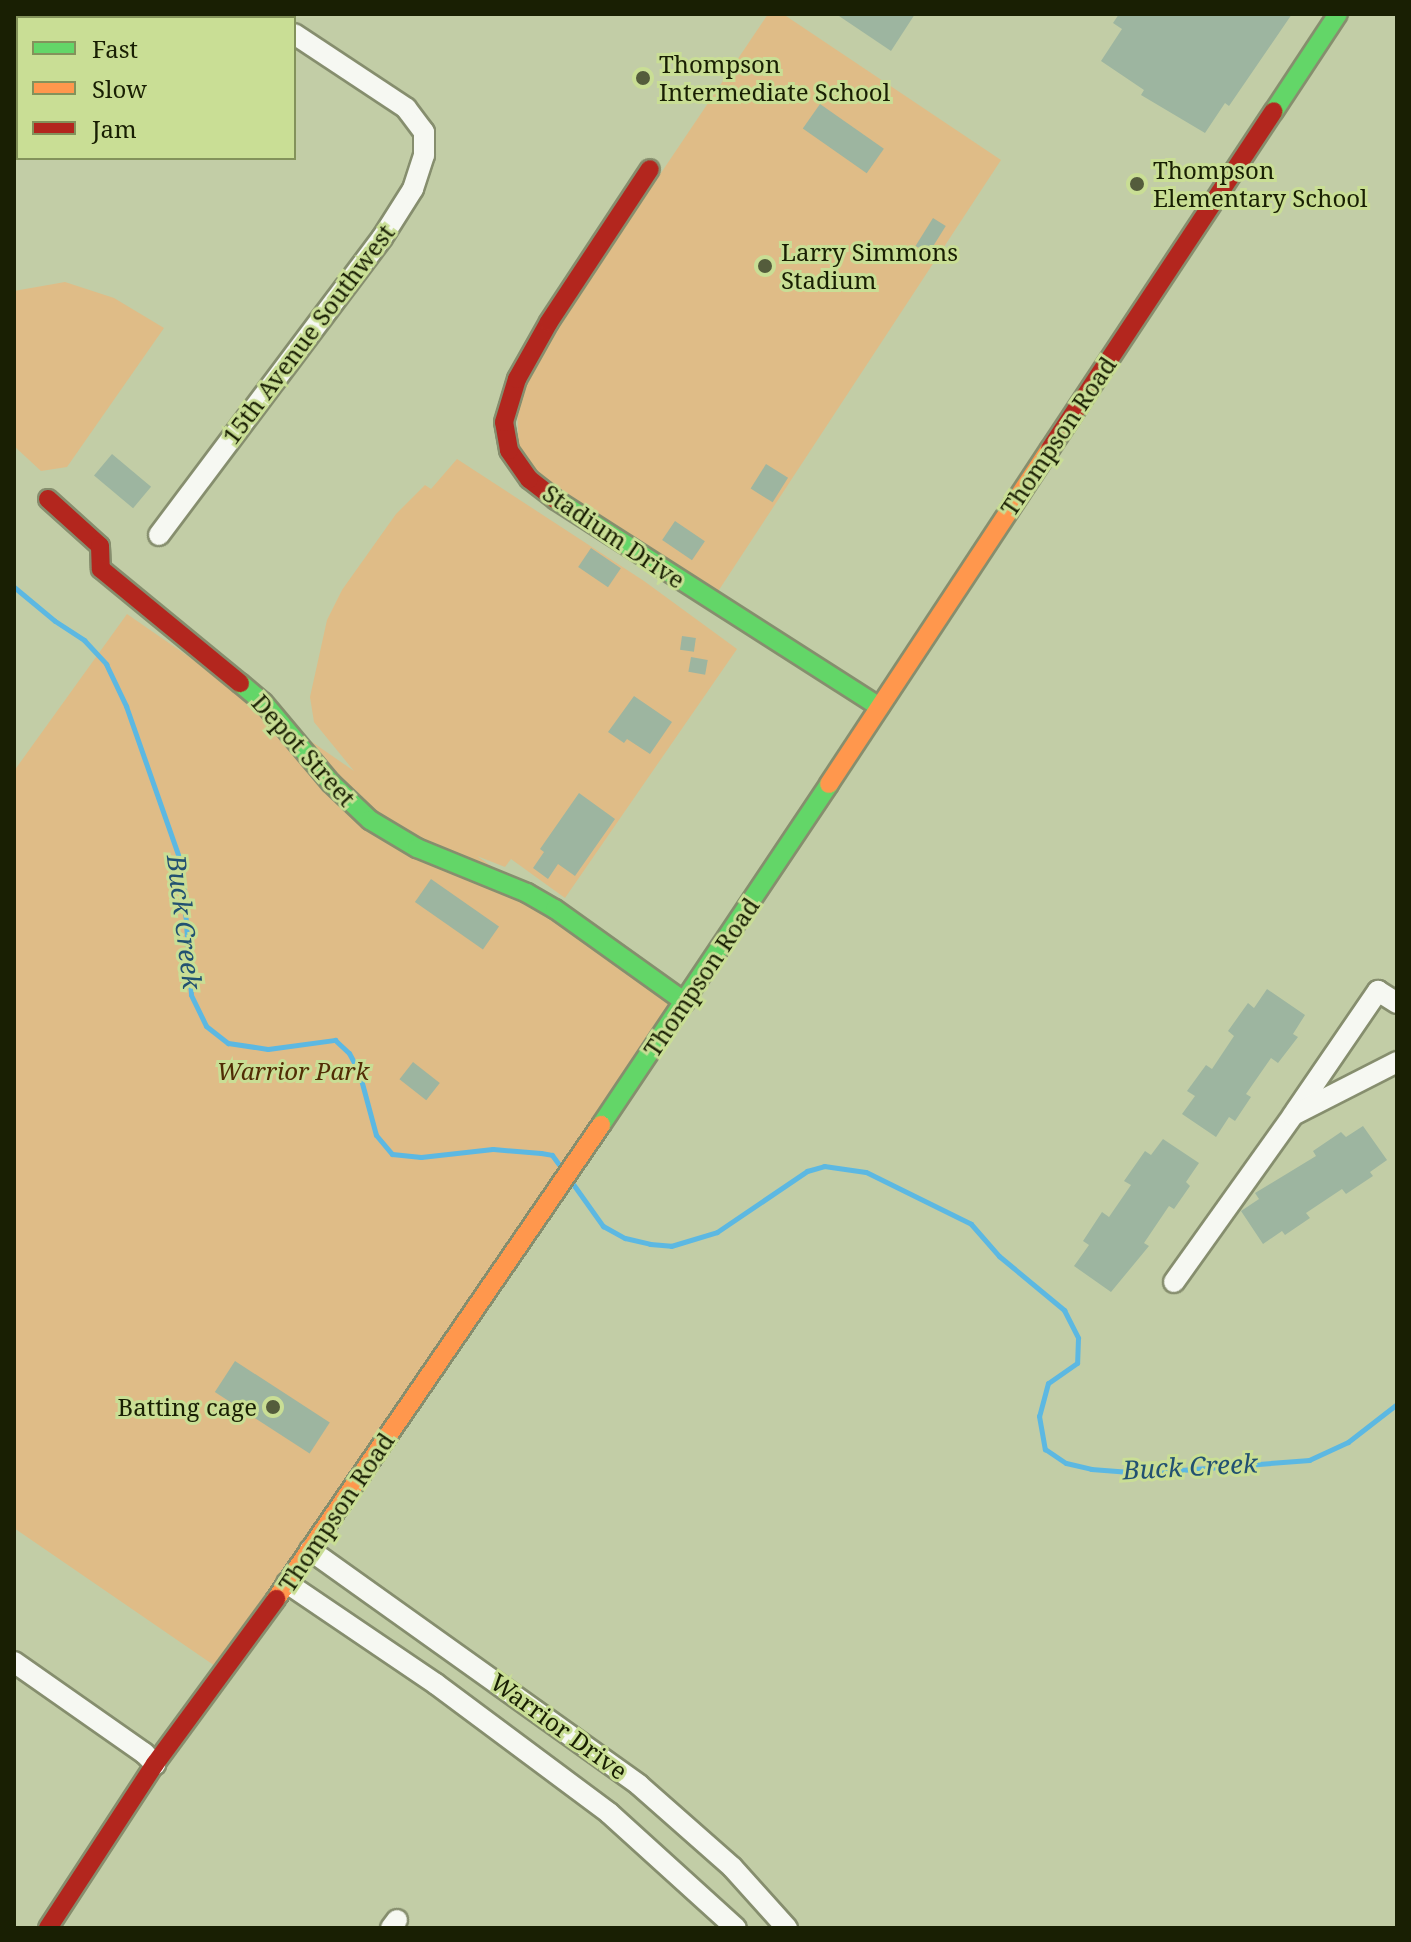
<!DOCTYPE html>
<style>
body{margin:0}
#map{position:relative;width:1411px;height:1942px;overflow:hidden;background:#c2cda6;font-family:"Noto Serif",serif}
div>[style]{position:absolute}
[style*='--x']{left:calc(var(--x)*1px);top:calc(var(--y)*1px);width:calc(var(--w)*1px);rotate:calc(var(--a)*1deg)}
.green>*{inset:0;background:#dfbc87}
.stream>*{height:5px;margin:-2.5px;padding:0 2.5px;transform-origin:2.5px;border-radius:2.5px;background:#5cb8e2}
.building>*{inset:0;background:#9db5a0;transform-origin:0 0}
.roads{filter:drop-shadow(2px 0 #868e6e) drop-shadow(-2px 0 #868e6e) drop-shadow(0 2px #868e6e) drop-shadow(0 -2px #868e6e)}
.street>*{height:20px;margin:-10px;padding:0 10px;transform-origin:10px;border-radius:10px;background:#f6f8f2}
.fast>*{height:18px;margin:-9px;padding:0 9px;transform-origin:9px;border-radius:9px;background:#63d668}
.slow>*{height:18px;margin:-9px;padding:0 9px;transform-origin:9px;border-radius:9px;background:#ff974d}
.jam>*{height:18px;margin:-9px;padding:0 9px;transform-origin:9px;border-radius:9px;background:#b3261e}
.dots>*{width:22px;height:22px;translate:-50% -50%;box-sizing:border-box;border:4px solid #c9de95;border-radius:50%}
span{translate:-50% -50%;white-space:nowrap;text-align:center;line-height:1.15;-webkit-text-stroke:6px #c9de95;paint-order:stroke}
.poi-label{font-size:24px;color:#191f03}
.left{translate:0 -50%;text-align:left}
.right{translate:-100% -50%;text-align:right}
.street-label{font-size:24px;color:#191f03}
.park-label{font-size:24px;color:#512c05;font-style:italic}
.water-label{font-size:26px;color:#225171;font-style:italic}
.frame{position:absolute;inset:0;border:16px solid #191f03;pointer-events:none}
.legend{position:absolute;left:16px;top:16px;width:280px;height:144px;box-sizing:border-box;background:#c9de95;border:2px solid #83925b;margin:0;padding:10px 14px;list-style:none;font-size:24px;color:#191f03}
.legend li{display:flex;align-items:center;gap:16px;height:40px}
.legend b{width:40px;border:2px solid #83925b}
</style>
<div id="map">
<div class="green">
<i style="clip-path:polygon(768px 14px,783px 14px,1001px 160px,715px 596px,519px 460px,517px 401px,527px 372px)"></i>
<i style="clip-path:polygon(65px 282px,114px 298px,164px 328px,67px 467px,41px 471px,14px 446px,14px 291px)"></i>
<i style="clip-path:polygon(457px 459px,644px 581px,737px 649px,565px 898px,511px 859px,505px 867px,477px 856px,685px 1002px,215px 1666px,14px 1528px,14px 771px,127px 614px,354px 771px,314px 722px,310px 697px,327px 620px,342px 590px,396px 514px,425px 485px,431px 489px)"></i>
</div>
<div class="stream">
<i style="--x:14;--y:587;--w:53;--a:39.7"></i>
<i style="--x:55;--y:621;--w:35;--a:33"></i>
<i style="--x:84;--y:640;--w:33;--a:47"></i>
<i style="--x:106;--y:664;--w:47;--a:64.5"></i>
<i style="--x:126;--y:706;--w:170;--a:70.7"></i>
<i style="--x:182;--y:866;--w:129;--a:86"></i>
<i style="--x:191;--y:995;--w:34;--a:64"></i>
<i style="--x:206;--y:1026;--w:28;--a:38"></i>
<i style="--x:228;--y:1043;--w:40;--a:8.5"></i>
<i style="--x:268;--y:1049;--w:68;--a:-7.7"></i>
<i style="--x:335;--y:1040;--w:19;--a:43"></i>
<i style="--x:349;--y:1053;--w:21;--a:62"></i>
<i style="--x:359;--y:1072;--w:65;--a:74.9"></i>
<i style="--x:376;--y:1135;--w:25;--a:50"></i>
<i style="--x:392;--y:1154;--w:29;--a:6"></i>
<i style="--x:421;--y:1157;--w:72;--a:-6.3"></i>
<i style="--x:493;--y:1149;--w:48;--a:4.8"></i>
<i style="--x:541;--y:1153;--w:11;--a:10"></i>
<i style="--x:552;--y:1155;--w:14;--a:54"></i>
<i style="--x:573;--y:1184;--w:52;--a:54.5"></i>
<i style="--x:603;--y:1226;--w:25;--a:29"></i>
<i style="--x:625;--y:1238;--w:26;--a:13"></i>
<i style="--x:650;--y:1244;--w:21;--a:5"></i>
<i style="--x:671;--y:1246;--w:48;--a:-16.9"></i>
<i style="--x:717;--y:1232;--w:109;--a:-34.1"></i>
<i style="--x:807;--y:1171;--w:18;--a:-16"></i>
<i style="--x:824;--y:1166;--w:42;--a:8.1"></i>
<i style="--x:866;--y:1172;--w:117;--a:26.3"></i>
<i style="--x:971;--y:1224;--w:43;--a:48.8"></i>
<i style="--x:999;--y:1256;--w:85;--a:39.7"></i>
<i style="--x:1064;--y:1310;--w:31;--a:63"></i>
<i style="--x:1078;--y:1338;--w:25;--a:92"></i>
<i style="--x:1077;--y:1363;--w:35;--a:145"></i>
<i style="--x:1048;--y:1383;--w:34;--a:105"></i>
<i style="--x:1039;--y:1416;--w:34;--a:80"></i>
<i style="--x:1045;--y:1449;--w:25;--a:34"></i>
<i style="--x:1066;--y:1463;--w:26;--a:13"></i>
<i style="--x:1091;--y:1469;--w:52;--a:4.4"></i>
<i style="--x:1143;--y:1473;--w:167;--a:-4.5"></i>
<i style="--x:1309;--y:1460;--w:43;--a:-24.8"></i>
<i style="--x:1348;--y:1442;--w:62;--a:-37.8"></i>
</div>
<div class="building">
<i style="clip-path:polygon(836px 14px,915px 14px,891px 51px)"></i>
<i style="clip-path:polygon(1119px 14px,1292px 14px,1229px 106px,1225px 103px,1205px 133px,1141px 95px,1144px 90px,1101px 61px,1122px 29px,1113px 23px)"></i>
<i style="left:820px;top:104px;width:78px;height:30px;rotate:35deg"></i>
<i style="left:933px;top:218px;width:15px;height:33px;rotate:32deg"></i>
<i style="left:112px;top:454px;width:51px;height:28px;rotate:40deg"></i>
<i style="left:766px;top:464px;width:26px;height:29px;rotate:32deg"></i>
<i style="left:675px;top:521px;width:36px;height:23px;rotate:34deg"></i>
<i style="left:591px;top:548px;width:36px;height:23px;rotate:34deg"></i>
<i style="left:682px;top:636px;width:14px;height:14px;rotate:8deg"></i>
<i style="left:691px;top:657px;width:17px;height:15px;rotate:10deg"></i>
<i style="clip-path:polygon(634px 696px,672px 722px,650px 754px,627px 739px,624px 743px,608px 732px)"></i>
<i style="clip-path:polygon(579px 793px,615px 819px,575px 876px,558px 864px,548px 879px,533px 868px,544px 852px,540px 849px)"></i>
<i style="left:431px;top:879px;width:83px;height:28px;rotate:35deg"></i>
<i style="clip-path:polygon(1267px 989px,1305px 1015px,1293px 1034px,1298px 1037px,1278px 1063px,1271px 1058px,1246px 1094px,1251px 1097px,1235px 1121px,1229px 1117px,1216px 1137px,1182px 1114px,1195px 1096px,1187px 1091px,1206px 1065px,1212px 1069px,1234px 1036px,1228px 1031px,1248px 1003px,1254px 1008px)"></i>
<i style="left:413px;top:1062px;width:34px;height:22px;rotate:38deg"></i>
<i style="clip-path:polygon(1363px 1126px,1387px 1160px,1370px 1172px,1373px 1176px,1346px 1194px,1342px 1189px,1306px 1213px,1310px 1218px,1285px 1235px,1282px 1231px,1263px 1244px,1241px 1211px,1259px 1199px,1255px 1193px,1316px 1156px,1313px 1151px,1341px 1132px,1346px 1137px)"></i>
<i style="clip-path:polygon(1163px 1139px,1199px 1163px,1186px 1182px,1190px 1186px,1174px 1209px,1169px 1206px,1144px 1243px,1149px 1246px,1111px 1292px,1074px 1266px,1089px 1245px,1083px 1241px,1102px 1212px,1109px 1217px,1131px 1185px,1124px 1181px,1145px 1151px,1151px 1155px)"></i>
<i style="left:235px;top:1361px;width:113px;height:37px;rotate:33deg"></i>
</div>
<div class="roads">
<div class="street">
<i style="--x:264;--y:14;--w:7;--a:34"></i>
<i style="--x:159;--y:535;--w:371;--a:-53.1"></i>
<i style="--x:382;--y:238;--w:58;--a:-57.7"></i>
<i style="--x:413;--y:189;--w:36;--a:-72"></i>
<i style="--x:424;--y:155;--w:23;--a:-90"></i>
<i style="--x:424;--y:132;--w:30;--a:-127"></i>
<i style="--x:406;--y:108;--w:134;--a:-146.5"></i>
<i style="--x:1295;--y:1112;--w:147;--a:-55.6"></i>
<i style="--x:1378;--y:991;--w:22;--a:32"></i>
<i style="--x:1174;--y:1282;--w:205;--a:-54.5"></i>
<i style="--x:1293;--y:1115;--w:117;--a:-27"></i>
<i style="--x:310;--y:1550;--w:404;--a:35.5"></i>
<i style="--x:639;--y:1785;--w:124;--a:41.4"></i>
<i style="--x:732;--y:1867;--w:82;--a:48"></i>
<i style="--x:287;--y:1583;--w:180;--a:34.1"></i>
<i style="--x:436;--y:1684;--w:216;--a:36.7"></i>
<i style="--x:609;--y:1813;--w:171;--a:42.2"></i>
<i style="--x:14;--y:1662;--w:159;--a:35"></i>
<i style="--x:144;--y:1753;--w:16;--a:45"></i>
<i style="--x:391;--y:1928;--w:10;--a:-53"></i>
</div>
<div class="fast">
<i style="--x:1274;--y:111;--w:116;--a:-56.6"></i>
<i style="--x:556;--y:500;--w:384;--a:32.6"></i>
<i style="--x:240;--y:683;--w:30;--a:40"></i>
<i style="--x:263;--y:702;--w:106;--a:50"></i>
<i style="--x:331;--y:783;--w:54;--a:43.5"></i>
<i style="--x:370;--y:820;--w:55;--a:30.8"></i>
<i style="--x:417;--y:848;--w:119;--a:22.2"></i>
<i style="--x:527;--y:893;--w:32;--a:30"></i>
<i style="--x:555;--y:909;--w:160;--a:35.6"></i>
<i style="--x:601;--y:1125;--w:410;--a:-56.2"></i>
</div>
<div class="slow">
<i style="--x:829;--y:784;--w:401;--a:-56.6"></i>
<i style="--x:276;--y:1599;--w:575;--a:-55.56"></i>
</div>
<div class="jam">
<i style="--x:1050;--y:449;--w:405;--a:-56.5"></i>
<i style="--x:48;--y:499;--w:70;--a:42.1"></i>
<i style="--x:100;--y:546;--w:23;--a:88"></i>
<i style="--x:101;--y:569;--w:180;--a:39.4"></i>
<i style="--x:556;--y:500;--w:34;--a:-142"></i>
<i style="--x:529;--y:479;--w:35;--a:-125"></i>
<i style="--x:509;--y:450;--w:28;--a:-100"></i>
<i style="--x:504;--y:422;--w:45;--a:-73.2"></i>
<i style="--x:517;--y:379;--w:65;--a:-60.7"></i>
<i style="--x:549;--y:322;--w:183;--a:-56.6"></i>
<i style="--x:48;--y:1928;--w:196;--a:-56.9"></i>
<i style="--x:155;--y:1764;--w:205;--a:-53.7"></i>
</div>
</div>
<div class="dots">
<i style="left:643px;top:78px;background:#545c3c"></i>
<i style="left:1137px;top:184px;background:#545c3c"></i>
<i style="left:765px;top:266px;background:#545c3c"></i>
<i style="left:273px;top:1407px;background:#545c3c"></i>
</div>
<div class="poi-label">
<span class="left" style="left:659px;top:78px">Thompson<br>Intermediate School</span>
<span class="left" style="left:1153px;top:184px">Thompson<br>Elementary School</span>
<span class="left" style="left:781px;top:266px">Larry Simmons<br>Stadium</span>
<span class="right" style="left:257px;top:1407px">Batting cage</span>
</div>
<div class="street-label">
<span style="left:308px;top:334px;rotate:-53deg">15th Avenue Southwest</span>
<span style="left:1058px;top:436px;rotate:-56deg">Thompson Road</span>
<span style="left:614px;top:536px;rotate:34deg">Stadium Drive</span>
<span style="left:304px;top:750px;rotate:48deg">Depot Street</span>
<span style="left:701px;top:977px;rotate:-56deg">Thompson Road</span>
<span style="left:336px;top:1512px;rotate:-56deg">Thompson Road</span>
<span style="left:559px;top:1726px;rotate:36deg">Warrior Drive</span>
</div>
<div class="park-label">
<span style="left:293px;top:1071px">Warrior Park</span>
</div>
<div class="water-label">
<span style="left:184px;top:922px;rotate:83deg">Buck Creek</span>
<span style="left:1190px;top:1467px;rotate:-3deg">Buck Creek</span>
</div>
<div class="frame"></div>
<ul class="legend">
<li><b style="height:10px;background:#63d668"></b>Fast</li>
<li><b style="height:10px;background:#ff974d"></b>Slow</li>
<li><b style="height:10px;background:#b3261e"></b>Jam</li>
</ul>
</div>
